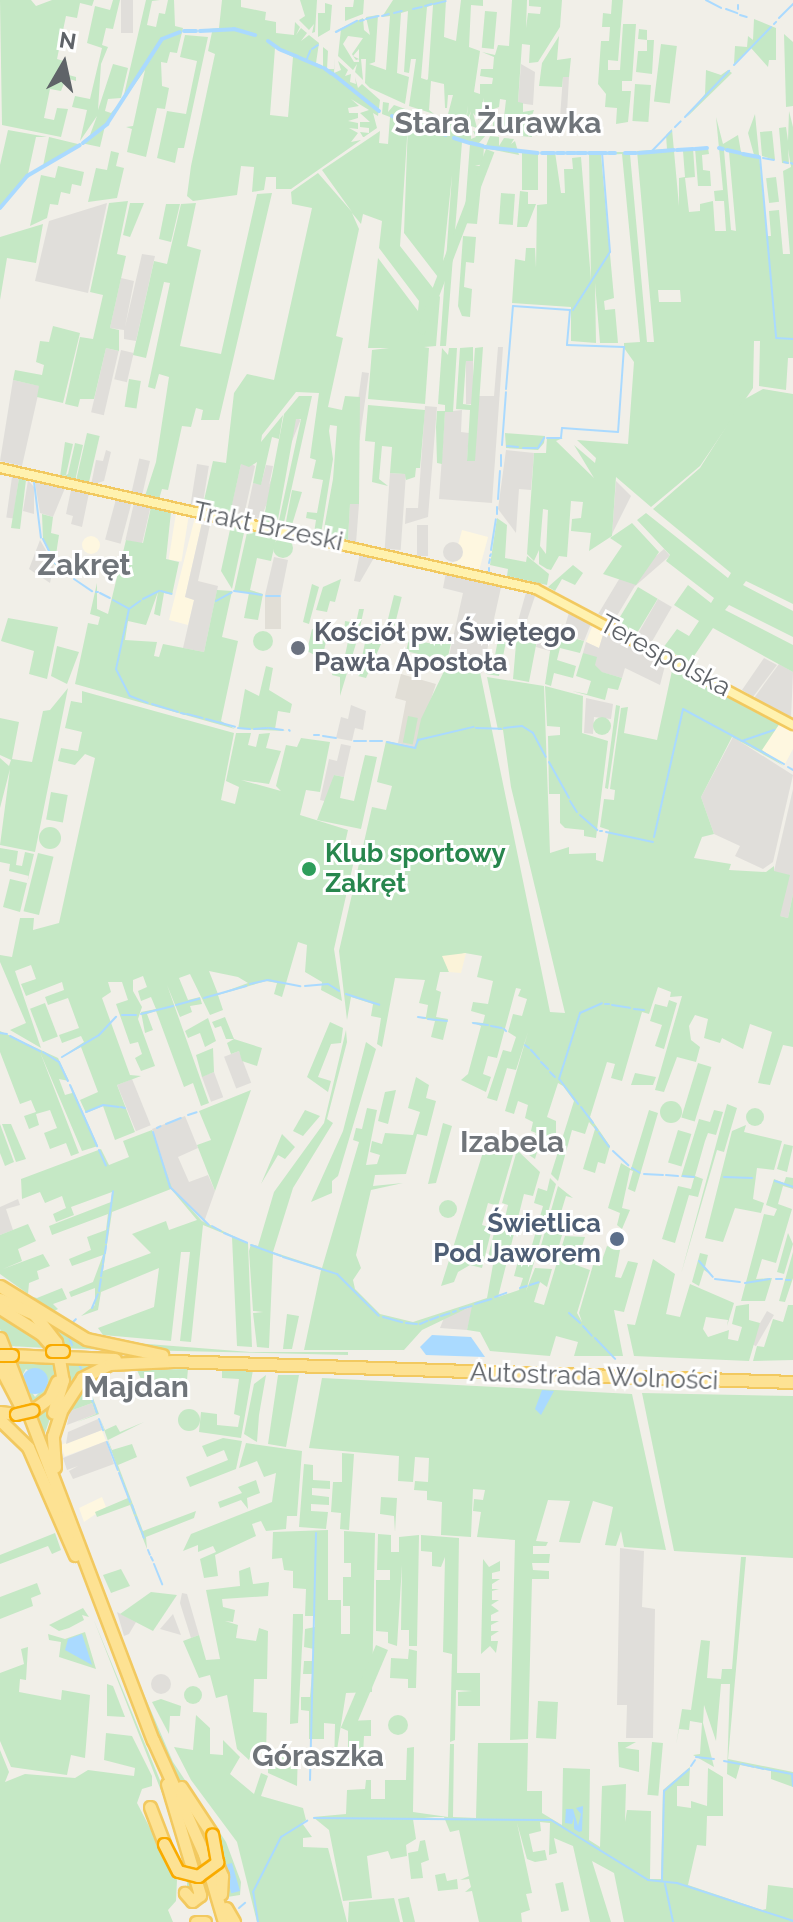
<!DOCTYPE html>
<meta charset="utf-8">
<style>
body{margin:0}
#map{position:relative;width:793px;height:1922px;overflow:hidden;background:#f1efe8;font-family:Raleway,sans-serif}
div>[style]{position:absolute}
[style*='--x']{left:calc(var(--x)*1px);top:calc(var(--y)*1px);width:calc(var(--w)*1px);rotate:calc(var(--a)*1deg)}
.commercial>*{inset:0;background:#fef7e0;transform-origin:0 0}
.round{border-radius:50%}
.industrial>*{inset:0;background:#e0deda;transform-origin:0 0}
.education>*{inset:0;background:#e1ded6;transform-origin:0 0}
.green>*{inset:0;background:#c5e8c5;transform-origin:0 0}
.sand>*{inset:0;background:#fbf3d9}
.water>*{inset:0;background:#aadaff;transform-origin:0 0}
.stream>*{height:2px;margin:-1px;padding:0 1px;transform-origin:1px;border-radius:1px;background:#aadaff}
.canal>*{height:4px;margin:-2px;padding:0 2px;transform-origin:2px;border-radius:2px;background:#aadaff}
.roads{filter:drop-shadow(2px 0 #f2c960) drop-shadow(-2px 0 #f2c960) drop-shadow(0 2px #f2c960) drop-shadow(0 -2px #f2c960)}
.primary>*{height:8px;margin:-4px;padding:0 4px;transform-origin:4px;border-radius:4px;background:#fff2af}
.motorway>*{height:11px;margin:-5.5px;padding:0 5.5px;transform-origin:5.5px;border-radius:5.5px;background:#fde293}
.bridges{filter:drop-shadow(2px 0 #f9ab00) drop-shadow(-2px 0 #f9ab00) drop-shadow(0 2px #f9ab00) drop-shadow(0 -2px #f9ab00)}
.motorway-bridge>*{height:11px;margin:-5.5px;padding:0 5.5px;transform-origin:5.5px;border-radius:5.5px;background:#fde293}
.dots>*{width:22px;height:22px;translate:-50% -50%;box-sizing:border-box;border:4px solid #fff;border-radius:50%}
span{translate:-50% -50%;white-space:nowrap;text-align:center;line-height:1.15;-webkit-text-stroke:6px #fff;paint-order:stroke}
.street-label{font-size:26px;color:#5f6368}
.worship-label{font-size:26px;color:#5b616d;font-weight:700}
.left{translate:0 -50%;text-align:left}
.leisure-label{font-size:26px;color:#27864d;font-weight:700}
.service-label{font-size:26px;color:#4e5e75;font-weight:700}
.right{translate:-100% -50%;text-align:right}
.quarter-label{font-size:30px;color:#70757a;font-weight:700}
.north{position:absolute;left:24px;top:24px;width:80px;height:80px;-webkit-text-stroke:6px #fff;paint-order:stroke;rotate:9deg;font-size:22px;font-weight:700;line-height:32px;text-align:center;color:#5f6368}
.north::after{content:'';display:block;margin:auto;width:28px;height:36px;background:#5f6368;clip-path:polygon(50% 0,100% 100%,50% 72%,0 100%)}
</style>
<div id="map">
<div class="commercial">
<i style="left:176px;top:513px;width:13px;height:47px;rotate:9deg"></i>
<i style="clip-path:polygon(195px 517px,203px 518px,185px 597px,194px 600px,188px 625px,169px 620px)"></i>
<i style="left:462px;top:530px;width:27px;height:34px;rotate:15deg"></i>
<i class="round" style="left:82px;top:536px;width:18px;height:18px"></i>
<i style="clip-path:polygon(594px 622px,605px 628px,599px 648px,586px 642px)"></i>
<i style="clip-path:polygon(780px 723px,793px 730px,793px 749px,785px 764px,761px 750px)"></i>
<i style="left:102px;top:1430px;width:12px;height:44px;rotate:70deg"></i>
<i style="clip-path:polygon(102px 1497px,106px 1507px,84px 1522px,79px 1508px)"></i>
</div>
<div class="industrial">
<i style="left:121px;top:0;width:12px;height:33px"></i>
<i style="clip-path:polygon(521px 64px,535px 72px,533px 105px,518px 103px)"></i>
<i style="clip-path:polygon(563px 76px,569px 77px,566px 130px,559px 132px)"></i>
<i style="clip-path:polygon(107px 203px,88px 293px,35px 281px,49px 221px)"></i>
<i style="clip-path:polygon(142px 254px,155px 256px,136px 341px,124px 339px,124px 330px,110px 328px,121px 278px,134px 281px,125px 327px)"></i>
<i style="clip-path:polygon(498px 347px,503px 347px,492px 503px,439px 499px,445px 412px,462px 410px,461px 432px,469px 433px,467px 460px,474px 461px,479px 396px,494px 396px)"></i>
<i style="left:106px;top:348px;width:13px;height:66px;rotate:13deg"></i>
<i style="left:121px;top:350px;width:13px;height:30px;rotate:13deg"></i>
<i style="left:466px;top:361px;width:7px;height:43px"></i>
<i style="left:362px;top:372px;width:7px;height:68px;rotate:8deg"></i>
<i style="clip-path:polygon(13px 380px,40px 386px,22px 466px,0 461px)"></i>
<i style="clip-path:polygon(425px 406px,437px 407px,428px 517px,405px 524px,406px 508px,418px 508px)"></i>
<i style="left:296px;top:418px;width:5px;height:102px;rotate:22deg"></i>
<i style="clip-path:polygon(106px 450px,111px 452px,104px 481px,91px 485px,96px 460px,103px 461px)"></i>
<i style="clip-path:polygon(506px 450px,534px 453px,531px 490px,519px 489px,516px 533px,498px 509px)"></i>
<i style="left:150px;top:461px;width:35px;height:11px;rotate:103deg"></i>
<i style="clip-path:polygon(249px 463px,255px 466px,244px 515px,230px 512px,241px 464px)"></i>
<i style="left:197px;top:464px;width:12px;height:42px;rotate:9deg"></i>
<i style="clip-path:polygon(266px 465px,273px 466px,262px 519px,246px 516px,253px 483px,261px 484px)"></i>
<i style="left:390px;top:473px;width:16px;height:76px;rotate:4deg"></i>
<i style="left:12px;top:477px;width:7px;height:41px;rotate:8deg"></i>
<i style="clip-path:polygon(28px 480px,34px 487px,34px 514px,23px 511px)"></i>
<i style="clip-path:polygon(616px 481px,631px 496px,612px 534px)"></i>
<i style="clip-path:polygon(35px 482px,65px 488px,53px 517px,40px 513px)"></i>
<i style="clip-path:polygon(71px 490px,89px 493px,82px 527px,71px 524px,73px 516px,66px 514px)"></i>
<i style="left:116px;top:499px;width:16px;height:42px;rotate:15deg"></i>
<i style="left:134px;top:503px;width:17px;height:38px;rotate:13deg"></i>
<i style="clip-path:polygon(350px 503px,359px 504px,356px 543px,348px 540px)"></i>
<i style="clip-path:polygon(203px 518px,211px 520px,198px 581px,218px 586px,204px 652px,183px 648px,194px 600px,185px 597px)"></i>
<i style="left:417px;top:525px;width:11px;height:31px"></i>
<i style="clip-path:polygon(40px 540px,54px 564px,50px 583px,29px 569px)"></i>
<i class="round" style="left:443px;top:542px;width:20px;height:20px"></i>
<i style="left:664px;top:549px;width:9px;height:46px;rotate:49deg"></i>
<i style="clip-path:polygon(360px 553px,375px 556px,360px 582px,354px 581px)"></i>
<i style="clip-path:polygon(274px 557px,288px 560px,281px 595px,265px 595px)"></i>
<i style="clip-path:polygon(446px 572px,502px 583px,482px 673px,447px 665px,463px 593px,443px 588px)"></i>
<i style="left:621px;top:576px;width:17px;height:44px;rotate:31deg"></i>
<i style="clip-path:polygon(527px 589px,536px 593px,526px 623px,518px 621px)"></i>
<i style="left:658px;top:599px;width:16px;height:41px;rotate:30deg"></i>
<i style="clip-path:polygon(570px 609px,592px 621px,584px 641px,563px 633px)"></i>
<i style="clip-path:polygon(540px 628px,553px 632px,550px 651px,536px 647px)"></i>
<i style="clip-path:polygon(605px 628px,666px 662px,660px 685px,625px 668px,622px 678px,601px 672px,583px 653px,586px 642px,599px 648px)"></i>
<i style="clip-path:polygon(764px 658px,777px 665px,753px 697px,742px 690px)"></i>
<i style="clip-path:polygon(779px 664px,793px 672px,791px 718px,754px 698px)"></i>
<i style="clip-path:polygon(586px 698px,613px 704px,611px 719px,594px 717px,593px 734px,584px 733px)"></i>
<i style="clip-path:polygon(351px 705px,366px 711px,363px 730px,355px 728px,352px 741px,336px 738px,341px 717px,348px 719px)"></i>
<i style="clip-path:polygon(733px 737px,793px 775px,773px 862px,763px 869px,735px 856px,740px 846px,714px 834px,701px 797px)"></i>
<i style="clip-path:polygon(341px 744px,351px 746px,344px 777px,334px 775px,328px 802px,320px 800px,329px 759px,337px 761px)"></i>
<i style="clip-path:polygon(793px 789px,793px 894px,788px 918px,780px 916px,774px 871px)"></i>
<i style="left:239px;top:1051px;width:34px;height:16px;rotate:69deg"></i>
<i style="left:214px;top:1072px;width:27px;height:13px;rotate:70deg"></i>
<i style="left:132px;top:1079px;width:50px;height:16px;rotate:68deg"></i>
<i style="clip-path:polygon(185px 1116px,198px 1148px,178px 1157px,189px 1182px,208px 1175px,215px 1191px,204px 1222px,171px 1187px,152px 1129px)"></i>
<i style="clip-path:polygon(18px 1199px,20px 1205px,6px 1209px,13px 1230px,0 1235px,0 1207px)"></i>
<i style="clip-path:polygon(473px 1306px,467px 1330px,440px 1328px,444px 1318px)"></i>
<i style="left:767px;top:1311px;width:8px;height:36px;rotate:30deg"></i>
<i style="clip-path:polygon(92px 1403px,96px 1414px,67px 1425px,70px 1411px)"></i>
<i style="clip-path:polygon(98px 1419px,102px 1430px,66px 1444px,68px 1432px)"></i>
<i style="clip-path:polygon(106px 1441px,114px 1464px,73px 1479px,69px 1471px,78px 1466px,67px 1470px,63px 1458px)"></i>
<i style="clip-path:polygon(620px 1548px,644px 1551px,642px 1607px,655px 1609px,653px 1738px,626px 1738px,627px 1705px,617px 1705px)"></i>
<i style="clip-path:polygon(182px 1593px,187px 1594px,199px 1635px,191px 1638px,180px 1603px)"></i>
<i style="clip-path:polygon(117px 1612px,136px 1622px,129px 1634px,124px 1636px)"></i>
<i style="clip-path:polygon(173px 1614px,181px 1635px,160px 1629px)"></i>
<i class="round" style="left:151px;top:1674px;width:20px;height:20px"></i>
</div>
<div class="education">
<i style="left:265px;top:597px;width:16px;height:32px"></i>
<i style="clip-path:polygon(401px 674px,436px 684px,415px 747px,398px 743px,406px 701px,395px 698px)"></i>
</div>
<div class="green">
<i style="clip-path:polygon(0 0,31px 0,36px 6px,52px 0,94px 0,92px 6px,80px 3px,77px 18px,66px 16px,57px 59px,67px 62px,65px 74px,76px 77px,76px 81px,66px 78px,61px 91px,50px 89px,44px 118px,54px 120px,57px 108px,68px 109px,61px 137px,2px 125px)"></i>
<i style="clip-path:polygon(113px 0,120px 0,113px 29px,106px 28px,102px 45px,108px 47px,101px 64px,98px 110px,113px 64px,128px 68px,121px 98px,108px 99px,105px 111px,111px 113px,123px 99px,146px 0,160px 0,152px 1px,147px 25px,156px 27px,159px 13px,165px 14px,168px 0,174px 0,175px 26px,183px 28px,177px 53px,170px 52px,167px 63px,161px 62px,162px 86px,169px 88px,165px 109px,157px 108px,146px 157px,127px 152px,132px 129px,126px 127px,133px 126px,145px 70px,105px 126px,100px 147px,81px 143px,90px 135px,97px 116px,80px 141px,87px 110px,72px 107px,75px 96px,90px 99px,102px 48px,87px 43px,95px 6px,110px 10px)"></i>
<i style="clip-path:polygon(evenodd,222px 0,241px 0,241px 7px,266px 12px,265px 20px,276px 22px,276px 33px,294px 35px,295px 22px,300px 27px,296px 35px,301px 28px,307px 33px,301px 41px,309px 35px,319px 43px,316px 63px,323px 66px,323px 47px,328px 51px,327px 69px,334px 69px,335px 57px,334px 73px,341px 70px,338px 61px,348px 70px,345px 76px,351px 74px,350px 82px,356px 84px,355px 77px,358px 88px,362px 84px,380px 100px,378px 116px,373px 113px,377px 128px,364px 137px,363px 137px,360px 132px,369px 133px,369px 128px,360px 127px,360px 122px,370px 122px,360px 113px,369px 110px,351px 99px,359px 106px,348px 108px,349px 113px,358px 113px,358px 118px,348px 121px,358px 123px,358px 129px,349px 128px,358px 133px,351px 142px,361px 140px,291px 189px,276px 189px,276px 177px,266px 177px,264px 190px,252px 192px,254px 167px,241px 166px,237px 195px,193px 201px,187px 196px,191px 166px,215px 54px,208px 51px,212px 32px,199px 30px,219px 28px,222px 0,275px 48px,293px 57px,288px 117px,270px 115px,275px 48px)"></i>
<i style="clip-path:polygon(300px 0,317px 0,315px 32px,312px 33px,314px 24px,309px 30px,299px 20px,305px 16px)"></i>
<i style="clip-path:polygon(354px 0,364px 0,363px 14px,345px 21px,345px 7px,353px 7px)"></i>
<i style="clip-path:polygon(evenodd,393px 0,446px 0,444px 37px,456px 41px,461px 0,483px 0,483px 6px,471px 5px,469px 47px,480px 51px,474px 92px,480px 94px,480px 84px,492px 84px,493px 78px,480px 76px,481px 69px,493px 69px,494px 57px,482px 52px,495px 55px,498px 45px,509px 46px,512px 0,527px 0,526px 28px,528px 13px,540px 14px,541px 7px,529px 6px,529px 0,562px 0,560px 27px,538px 62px,529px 63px,530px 45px,522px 44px,518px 102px,523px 103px,523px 112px,534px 110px,528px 126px,532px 128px,525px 128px,529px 137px,532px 130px,532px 137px,531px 137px,510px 135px,511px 123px,517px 127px,517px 121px,506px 122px,506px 117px,504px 131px,508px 134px,503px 133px,502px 124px,501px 133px,492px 132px,495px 109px,500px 120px,504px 117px,506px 100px,500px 99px,499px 107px,491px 110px,490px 132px,482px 129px,484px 98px,479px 120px,473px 113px,477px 128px,468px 125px,471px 111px,466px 124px,468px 106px,465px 124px,447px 118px,453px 95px,448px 95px,447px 108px,445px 108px,444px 84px,431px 81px,429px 110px,434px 114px,409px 106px,416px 59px,411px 59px,409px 73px,404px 72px,408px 11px,401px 13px,397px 73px,409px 77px,405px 104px,370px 88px,365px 83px,366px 59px,361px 59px,363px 80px,355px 72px,357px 64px,353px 70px,338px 56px,341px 29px,333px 32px,363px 18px,364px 30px,370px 35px,366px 17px,378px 15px,375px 62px,369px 64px,386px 70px,390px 16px,382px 17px,393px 0,433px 5px,428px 79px,427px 80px,421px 78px,427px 7px,433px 5px,393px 0,348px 36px,363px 38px,352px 54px,353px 56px,356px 60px,359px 59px,353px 56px,359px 49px,359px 62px,354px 62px,343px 44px,348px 36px)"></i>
<i style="clip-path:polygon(612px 0,623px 0,618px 61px,608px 60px,608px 70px,620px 70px,623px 24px,636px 24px,632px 81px,622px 81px,622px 91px,631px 91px,628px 122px,616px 124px,617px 108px,605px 107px,606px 94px,598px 84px,601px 41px,609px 41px,610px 27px,602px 27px,603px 13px,611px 14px)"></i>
<i style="clip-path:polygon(325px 3px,332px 5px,330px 30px,318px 37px,318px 13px,325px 13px)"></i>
<i style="left:485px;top:11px;width:12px;height:37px;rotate:5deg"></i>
<i style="clip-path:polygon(754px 19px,776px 28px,776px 60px,769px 60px,768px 67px,751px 48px,734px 64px,735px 46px,747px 47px,748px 36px,753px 40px)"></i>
<i style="clip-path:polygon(639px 29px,647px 30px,647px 40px,654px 40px,652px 74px,636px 72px,638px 51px,647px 51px,647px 40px,638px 39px)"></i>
<i style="clip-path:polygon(784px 34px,793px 42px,793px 106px,786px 107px)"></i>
<i style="clip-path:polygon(185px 35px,208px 37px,184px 148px,178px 148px,175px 163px,157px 158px,167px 111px,186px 114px,197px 61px,180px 57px)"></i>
<i style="clip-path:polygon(559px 36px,557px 60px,571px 58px,569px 77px,563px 77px,562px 87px,539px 86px,542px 63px)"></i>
<i style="left:661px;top:44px;width:16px;height:58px;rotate:7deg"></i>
<i style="clip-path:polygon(706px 70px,721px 75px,728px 70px,732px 73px,687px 117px,705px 94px)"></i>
<i style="left:635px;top:84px;width:16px;height:37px;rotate:4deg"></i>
<i style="clip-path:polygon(383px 102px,389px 103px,388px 112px,394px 105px,408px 110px,399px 117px,411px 122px,413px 111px,422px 114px,421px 120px,427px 116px,434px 118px,429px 119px,431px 127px,440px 127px,438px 120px,441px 127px,447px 127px,443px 121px,460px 127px,458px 135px,462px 128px,467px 136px,471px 130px,471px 139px,476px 137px,473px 131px,486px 135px,479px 143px,484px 145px,483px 164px,475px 166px,483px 166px,477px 224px,464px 223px,470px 144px,462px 142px,446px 346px,440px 346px,452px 175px,441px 281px,404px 233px,408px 123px,400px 246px,440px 297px,436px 346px,424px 347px,429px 348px,425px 404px,368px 399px,372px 350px,389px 348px,368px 348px,378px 258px,418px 311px,419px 301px,379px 248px,382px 221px,363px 214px,361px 224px,352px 213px,359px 229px,336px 336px,343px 338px,328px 407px,342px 410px,345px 396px,360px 397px,359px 504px,350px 504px,348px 540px,323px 534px,333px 479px,337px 426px,330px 425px,329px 431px,333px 459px,321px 534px,314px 533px,316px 520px,306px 518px,307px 512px,317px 513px,323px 480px,312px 478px,316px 460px,310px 458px,319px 393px,296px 392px,262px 435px,261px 442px,283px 415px,279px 439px,272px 437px,261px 485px,253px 483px,257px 462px,249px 467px,241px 464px,230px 514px,202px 509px,213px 461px,226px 463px,234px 393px,247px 374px,274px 380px,312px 208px,292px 204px,291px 192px,318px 173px,352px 212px,322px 170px,380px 131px,379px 143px,388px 144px,390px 117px,382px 114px)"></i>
<i style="clip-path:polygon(evenodd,789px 111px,793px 127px,793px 358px,788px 358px,786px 390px,759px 386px,760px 341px,754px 341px,753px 388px,700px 466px,651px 507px,616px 477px,612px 536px,589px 551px,591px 533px,571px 531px,572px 519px,581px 518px,583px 502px,571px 501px,567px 557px,559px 556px,551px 570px,547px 569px,539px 564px,539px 550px,534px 561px,527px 554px,534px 453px,546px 453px,547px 437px,563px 438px,556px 441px,594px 478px,574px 445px,595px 463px,596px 458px,577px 440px,628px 444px,634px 362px,624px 348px,624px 343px,640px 342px,622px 154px,601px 155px,614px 298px,604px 301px,605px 310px,615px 309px,618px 343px,600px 343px,595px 283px,596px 343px,571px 341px,571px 307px,512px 303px,515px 259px,525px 261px,526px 248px,535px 248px,536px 268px,537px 205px,547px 204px,547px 155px,541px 152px,555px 152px,561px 193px,565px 193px,564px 169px,573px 169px,572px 158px,581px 157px,591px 280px,589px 152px,636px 152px,630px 154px,647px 342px,654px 342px,637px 151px,667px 149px,666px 135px,672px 129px,679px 206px,679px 178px,685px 177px,683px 151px,676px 149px,693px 148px,695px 177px,685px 178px,689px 212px,700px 211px,700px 204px,713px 201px,715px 231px,726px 231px,724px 201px,715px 201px,714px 191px,723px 190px,716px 117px,723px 144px,738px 135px,741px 152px,754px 155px,748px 133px,755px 114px,767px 236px,771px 236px,769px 211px,779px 210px,783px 254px,790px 254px,783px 171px,791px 167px,788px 149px,789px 164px,782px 163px,779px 128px,786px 127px,788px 141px,789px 111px,724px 150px,729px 152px,736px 231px,731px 230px,724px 150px,789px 111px,658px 290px,680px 290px,681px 302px,659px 302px,658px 290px,789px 111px,543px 509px,548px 510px,546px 554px,540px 546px,543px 509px)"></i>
<i style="clip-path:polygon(8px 130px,47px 137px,36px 137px,28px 174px,43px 166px,49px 137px,82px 145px,26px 178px,0 210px,0 165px)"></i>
<i style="clip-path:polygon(772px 131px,775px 160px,762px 156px,760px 132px)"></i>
<i style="clip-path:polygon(490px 136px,499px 137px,499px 146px,504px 138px,514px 139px,511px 144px,515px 141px,519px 155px,485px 148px)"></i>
<i style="clip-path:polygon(695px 148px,708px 148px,709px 154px,702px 155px,703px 170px,710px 171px,711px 186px,698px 186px)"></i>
<i style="left:486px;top:149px;width:9px;height:196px;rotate:21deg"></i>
<i style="clip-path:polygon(111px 151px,119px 153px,116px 166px,124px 168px,117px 198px,88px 202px,96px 168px,107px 170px)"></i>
<i style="left:522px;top:152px;width:16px;height:38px"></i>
<i style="clip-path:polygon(58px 166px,84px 172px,81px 186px,72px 184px,70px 194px,61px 192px,58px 205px,50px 204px,47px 218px,30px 226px,41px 175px,55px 178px)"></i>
<i style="left:776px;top:177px;width:25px;height:10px;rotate:83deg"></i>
<i style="clip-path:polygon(520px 191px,528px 192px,528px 204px,536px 204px,527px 227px,517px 227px)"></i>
<i style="clip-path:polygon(272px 193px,219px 420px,201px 420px,203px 410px,196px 408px,191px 427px,182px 426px,168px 490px,162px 489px,159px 499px,145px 496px,156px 462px,169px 377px,159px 374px,155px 389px,148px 387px,170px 283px,164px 282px,146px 358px,133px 355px,154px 261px,167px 264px,181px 204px,196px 203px,187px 246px,201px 250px,180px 346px,221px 354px,257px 194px)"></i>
<i style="left:501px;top:193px;width:14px;height:31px;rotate:4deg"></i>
<i style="clip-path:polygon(128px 201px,117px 254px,126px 256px,110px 328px,119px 330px,119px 351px,106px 348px,94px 399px,80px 399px,78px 407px,65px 404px,80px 337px,93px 339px,103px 295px,90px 292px,109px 203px)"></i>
<i style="clip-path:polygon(130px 203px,144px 203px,130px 237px,123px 235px)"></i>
<i style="clip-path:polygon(166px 204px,180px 204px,171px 242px,159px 239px)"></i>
<i style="clip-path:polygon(43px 224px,36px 263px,7px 258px,0 300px,0 237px)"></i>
<i style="clip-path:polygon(463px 236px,476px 237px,474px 263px,466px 262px,464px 287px,472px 289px,470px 317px,462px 316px,458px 306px)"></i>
<i style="clip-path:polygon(53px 326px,80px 333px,63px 403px,37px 397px,39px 386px,13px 380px,15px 370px,42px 375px,44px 365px,36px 362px,40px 341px,49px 342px)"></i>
<i style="clip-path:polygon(473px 347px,473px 361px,466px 361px,463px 404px,471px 405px,475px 348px,483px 347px,475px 461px,467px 461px,470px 410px,456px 409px,460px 348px)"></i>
<i style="clip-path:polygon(442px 348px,448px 355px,449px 348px,457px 348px,453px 412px,445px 412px,442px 464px,437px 463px,436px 427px,437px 411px,445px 411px,445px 405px,438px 404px)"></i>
<i style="left:129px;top:379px;width:12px;height:28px;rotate:9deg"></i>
<i style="clip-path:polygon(763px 389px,793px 394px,793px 604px,746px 581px,743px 585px,793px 611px,793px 637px,729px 605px,725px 610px,793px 645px,793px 672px,713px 628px,690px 662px,663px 648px,677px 629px,689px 636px,699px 621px,674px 605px,688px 585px,711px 603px,714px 598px,666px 561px,670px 555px,637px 520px,646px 513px,728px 578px,731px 573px,653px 509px,700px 468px,743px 400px)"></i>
<i style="clip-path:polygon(299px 396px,312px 396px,283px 527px,278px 525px,301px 419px,296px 419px,277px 525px,263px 522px,284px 414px)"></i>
<i style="clip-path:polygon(368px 405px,425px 410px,420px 468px,416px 468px,415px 477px,406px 480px,405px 474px,390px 473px,392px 447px,382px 446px,379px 479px,388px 486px,372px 482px,375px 442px,365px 441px)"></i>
<i style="left:87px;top:433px;width:13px;height:49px;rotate:13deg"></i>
<i style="clip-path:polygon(505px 433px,545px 436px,544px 443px,538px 450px,506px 448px)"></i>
<i style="clip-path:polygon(65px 442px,73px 444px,66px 475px,60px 477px)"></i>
<i style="clip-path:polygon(75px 443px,83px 445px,75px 481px,61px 478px,68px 474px)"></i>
<i style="clip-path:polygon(19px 478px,26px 480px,20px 529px,11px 528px)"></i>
<i style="clip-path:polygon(292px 490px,302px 492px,291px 528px,285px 527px)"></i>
<i style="clip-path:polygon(151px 507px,171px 512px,166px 559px,179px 562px,172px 595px,164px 593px,160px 616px,154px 614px,158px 592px,146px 625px,128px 621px,125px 640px,157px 642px,154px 656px,159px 657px,163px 644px,204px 652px,217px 590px,232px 591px,222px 637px,238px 641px,221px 721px,235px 729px,75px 684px,88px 623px,98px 625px,100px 617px,90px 614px,97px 583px,97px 609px,108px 614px,126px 540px,143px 543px)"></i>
<i style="clip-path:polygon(42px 514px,53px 517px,51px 533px,59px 535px,55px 561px,71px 578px,54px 564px,43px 540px)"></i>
<i style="clip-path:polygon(497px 518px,507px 525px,505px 558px,526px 562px,527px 556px,549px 574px,547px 585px,507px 576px,508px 569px,490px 565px)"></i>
<i style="clip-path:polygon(632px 523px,659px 552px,636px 585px,603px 574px,622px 546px,610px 538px)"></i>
<i style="clip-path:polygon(231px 525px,245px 528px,232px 589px,221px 571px)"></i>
<i style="clip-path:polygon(248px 528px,277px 535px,271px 561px,257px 558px,250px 590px,263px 594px,258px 620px,244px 618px,249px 593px,234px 591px)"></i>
<i class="round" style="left:273px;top:538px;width:20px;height:20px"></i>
<i style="clip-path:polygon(573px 565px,583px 573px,575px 585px,562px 579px,555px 591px,548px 587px)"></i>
<i style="clip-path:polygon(341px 579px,335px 602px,330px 601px,327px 612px,316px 610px,323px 587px)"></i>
<i style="clip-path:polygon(312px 584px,319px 587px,309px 624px,303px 622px)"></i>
<i style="left:638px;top:587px;width:23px;height:42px;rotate:31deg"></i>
<i style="left:394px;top:595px;width:8px;height:34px;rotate:14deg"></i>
<i style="clip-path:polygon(359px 609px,364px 609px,359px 632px,344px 633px,345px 621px,356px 623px)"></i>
<i style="clip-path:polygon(8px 618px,58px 627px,47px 679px,29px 674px,34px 651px,1px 641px)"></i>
<i style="clip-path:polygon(518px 621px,526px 623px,525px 633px,538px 635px,529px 682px,513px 679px)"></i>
<i style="clip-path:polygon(312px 629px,328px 633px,322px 659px,307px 651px)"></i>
<i style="clip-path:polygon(500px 630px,508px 632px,499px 676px,486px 674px,488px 654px,495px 655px)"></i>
<i class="round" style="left:253px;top:631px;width:20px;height:20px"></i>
<i style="clip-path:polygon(553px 632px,584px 641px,580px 653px,560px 648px,557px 660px,576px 666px,573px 678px,554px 673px,551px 686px,545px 684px)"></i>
<i style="clip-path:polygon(436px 635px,452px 639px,447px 661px,406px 651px,409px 639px,433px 644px)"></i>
<i style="clip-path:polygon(349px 637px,358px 637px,340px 696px,340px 677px,332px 675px,335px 663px,343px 664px)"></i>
<i style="clip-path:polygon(366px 638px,381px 644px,366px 678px,358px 676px)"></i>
<i style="clip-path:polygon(57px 646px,79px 652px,67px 684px,51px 676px)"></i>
<i style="clip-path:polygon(583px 653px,597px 657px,595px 665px,602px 672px,622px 678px,618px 690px,608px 688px,605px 700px,572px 691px,587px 694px,591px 681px,576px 676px)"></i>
<i style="clip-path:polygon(447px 665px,480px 672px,550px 1012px,565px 1013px,511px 787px,503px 730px,498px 730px,487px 677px,544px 686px,550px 853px,569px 847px,569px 854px,596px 853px,596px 860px,603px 862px,609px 830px,600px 827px,604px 799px,614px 800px,615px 790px,610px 789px,621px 708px,628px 707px,624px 733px,657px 740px,673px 666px,780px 723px,762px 750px,784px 766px,732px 737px,701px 797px,714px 834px,702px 837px,694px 858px,731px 864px,729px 870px,766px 872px,774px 866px,774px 871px,790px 875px,780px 916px,788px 918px,793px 894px,793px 1047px,783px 1045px,770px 1085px,758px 1083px,772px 1032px,750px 1024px,743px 1049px,722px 1038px,720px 1043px,704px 1038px,708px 1019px,695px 1015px,689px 1026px,691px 1040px,700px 1047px,696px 1062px,677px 1057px,664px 1092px,655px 1090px,682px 996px,670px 997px,671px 992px,658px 987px,649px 1014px,642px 1012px,622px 1081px,611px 1078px,615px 1064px,607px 1062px,590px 1117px,610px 1146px,605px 1164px,598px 1162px,595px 1173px,583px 1169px,595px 1129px,589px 1122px,585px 1134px,572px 1130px,558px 1181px,551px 1174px,574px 1101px,563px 1086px,558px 1083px,547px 1117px,556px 1121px,556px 1140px,542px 1135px,535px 1159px,529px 1155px,536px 1133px,531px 1131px,533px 1122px,525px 1118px,528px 1105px,518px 1101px,514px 1114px,505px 1111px,528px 1032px,516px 1070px,507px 1068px,497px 1101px,487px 1098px,503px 1050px,511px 1052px,516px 1037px,508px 1032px,513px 1014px,522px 1016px,527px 999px,518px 996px,521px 989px,516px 988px,497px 1058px,488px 1056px,483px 1074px,491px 1077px,486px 1092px,461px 1080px,468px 1074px,481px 1026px,471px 1022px,483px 1023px,485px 1015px,471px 1011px,473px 1002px,488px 1004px,493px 981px,477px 977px,482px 956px,465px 953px,445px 960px,449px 972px,440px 972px,436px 990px,441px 992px,436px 1017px,448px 1019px,443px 1040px,431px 1037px,435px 1021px,416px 1017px,426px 1017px,428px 1005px,419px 1003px,425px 980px,395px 978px,382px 1047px,377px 1044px,381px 1018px,371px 1016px,373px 1004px,351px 997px,347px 1020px,339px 951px,372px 807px,386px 810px,392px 786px,377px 782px,386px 741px,415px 747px,421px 719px)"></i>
<i style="clip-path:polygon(266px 666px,273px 668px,269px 690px,292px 704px,290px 713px,278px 711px,275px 729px,286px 731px,238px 729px,245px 689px,259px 696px)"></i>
<i style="clip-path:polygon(545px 686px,583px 696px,582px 733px,608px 741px,596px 838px,584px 836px,584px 830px,565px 828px,560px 823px,560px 794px,549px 794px,548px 736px,560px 735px,560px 727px,547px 726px)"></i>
<i style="clip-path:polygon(68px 688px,35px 852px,0 845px,10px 769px,0 808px,0 758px,9px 766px,11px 760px,0 755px,0 718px,19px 722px,12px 759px,32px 762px,43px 711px,50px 710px)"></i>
<i style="clip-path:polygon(evenodd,82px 691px,234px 733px,221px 800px,235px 804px,239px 787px,226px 781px,236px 733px,251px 733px,248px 745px,256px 747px,259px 734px,270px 733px,266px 748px,281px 751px,269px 784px,241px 780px,281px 791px,276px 786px,286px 745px,297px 747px,301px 738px,330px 742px,320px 792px,306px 790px,300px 815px,348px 830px,341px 861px,353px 865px,334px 949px,342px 1001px,321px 990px,322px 982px,305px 972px,307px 945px,298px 942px,282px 997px,274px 994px,277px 983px,266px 981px,218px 995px,223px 1010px,210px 1015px,190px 974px,179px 978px,188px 1000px,200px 997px,202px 1004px,190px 1006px,192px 1012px,180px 1017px,167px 985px,209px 1103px,201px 1106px,193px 1083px,184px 1087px,156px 1011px,147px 1014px,153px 1030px,145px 1033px,141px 1012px,156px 1009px,151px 997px,141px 1001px,138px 991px,147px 987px,143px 976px,133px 980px,133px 991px,142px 1007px,138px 1019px,155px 1066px,141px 1071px,135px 1058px,142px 1054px,138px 1042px,130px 1044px,116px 1004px,128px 1000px,122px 982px,108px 982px,111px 992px,102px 998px,130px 1075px,141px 1076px,117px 1085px,135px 1132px,115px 1140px,103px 1106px,86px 1113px,80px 1100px,98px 1092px,81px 1047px,60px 1058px,84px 1042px,81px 1036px,62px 1043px,59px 1035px,79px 1028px,68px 998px,48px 1005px,45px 997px,64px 990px,62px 982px,26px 996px,21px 984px,36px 979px,31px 965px,15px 971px,41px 1048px,10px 1030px,26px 1023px,0 962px,0 955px,12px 957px,20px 918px,34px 918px,33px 930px,59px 923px,95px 758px,85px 754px,75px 765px,58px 761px,61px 748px,78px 751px,82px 732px,65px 728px,71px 701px,82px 703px,82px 691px,209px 971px,238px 977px,248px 983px,218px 994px,209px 971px)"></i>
<i style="clip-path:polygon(616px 705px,620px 706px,608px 789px,605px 788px)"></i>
<i style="left:408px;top:716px;width:10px;height:27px;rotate:11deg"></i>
<i class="round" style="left:593px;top:717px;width:18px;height:18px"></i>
<i style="clip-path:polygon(365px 755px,377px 757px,361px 829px,317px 820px,334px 775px,344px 777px,340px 798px,354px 801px)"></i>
<i style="left:51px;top:792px;width:17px;height:28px;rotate:10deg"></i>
<i class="round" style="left:39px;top:827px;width:22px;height:22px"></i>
<i style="clip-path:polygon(0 848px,18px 851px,16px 865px,22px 866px,25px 852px,34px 854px,20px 912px,3px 907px,10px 879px,27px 883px,29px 876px,9px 871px,10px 864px,0 862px)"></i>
<i style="left:38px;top:853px;width:16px;height:60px;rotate:14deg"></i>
<i style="clip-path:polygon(669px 1000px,677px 1003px,664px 1049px,655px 1046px,662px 1025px,650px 1021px,655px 1004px,667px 1007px)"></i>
<i style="left:45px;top:1003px;width:36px;height:16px;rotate:69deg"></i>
<i style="clip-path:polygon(225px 1017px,234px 1039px,262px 1048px,257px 1066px,242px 1061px,239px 1051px,231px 1054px,227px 1043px,234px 1039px,226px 1039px,221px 1026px,215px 1028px,212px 1022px)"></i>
<i style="clip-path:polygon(208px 1018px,216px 1041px,205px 1047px,200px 1033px,188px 1038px,185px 1031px)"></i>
<i style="clip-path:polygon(330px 1022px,343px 1028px,341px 1043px,331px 1044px,318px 1077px,331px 1081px,328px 1092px,307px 1077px)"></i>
<i style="clip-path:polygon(346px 1030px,347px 1042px,327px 1119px,333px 1123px,293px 1188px,273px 1252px,322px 1268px,359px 1142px,353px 1140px,356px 1128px,362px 1129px,367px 1108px,377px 1110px,366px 1165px,377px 1164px,380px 1155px,370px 1152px,372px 1141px,382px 1144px,385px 1133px,413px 1135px,420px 1112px,408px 1108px,416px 1077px,429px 1085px,426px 1098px,436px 1101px,427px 1136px,417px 1134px,406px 1174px,375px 1175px,373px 1186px,403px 1183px,371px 1190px,356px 1255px,361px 1268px,353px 1280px,355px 1289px,380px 1314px,413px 1322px,487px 1298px,494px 1259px,488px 1257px,497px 1221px,504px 1222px,508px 1205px,502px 1203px,517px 1150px,540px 1172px,533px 1196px,524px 1194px,498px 1297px,519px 1290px,523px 1278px,514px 1276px,518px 1261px,527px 1263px,543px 1206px,534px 1203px,538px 1188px,547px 1191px,550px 1178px,556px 1184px,526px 1291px,535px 1268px,552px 1269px,547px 1287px,540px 1282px,534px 1302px,544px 1305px,565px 1236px,585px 1237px,576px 1265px,590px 1270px,577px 1313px,582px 1322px,579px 1313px,593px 1265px,600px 1266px,607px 1246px,620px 1250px,615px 1277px,621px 1278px,628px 1261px,638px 1263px,624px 1312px,614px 1310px,623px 1356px,574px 1356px,578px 1342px,556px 1336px,550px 1356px,490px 1351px,480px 1332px,467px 1330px,472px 1306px,422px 1330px,404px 1350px,304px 1350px,321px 1270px,273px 1254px,269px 1348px,257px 1347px,253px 1313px,263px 1312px,253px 1311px,249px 1251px,251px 1244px,258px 1246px,274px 1192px,324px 1123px)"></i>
<i style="clip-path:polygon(0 1031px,58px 1058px,69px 1081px,59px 1079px,65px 1095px,72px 1093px,71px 1085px,98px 1146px,82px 1151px,40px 1052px,79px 1153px,71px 1156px,66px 1143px,50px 1149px,44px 1133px,57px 1128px,50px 1110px,36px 1114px,39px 1125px,29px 1129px,24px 1116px,36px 1112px,31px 1100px,20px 1104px,0 1052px)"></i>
<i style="clip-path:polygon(366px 1042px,376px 1049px,338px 1176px,332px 1181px,332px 1193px,311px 1202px,343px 1131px)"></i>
<i style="clip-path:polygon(213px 1048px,214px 1072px,202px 1077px,196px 1055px)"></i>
<i style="left:698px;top:1063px;width:14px;height:57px;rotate:17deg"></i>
<i style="clip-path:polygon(635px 1073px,656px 1077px,653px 1085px,631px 1085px)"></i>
<i style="clip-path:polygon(251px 1090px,236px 1133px,215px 1191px,197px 1145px,211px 1140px,199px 1111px)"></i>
<i style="clip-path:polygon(396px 1090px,388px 1124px,378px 1121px,385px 1092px)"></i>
<i class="round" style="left:660px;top:1101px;width:22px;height:22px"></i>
<i style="clip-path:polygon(727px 1104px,737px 1108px,724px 1152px,717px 1150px,681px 1274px)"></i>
<i class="round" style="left:746px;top:1108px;width:18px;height:18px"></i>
<i style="clip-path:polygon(305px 1110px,320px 1116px,303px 1136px,293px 1131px)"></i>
<i style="clip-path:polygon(649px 1110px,658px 1113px,635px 1192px,628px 1189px,633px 1171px,630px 1170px,622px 1208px,630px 1210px,622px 1229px,617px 1225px,620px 1213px,608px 1208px,621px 1163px,631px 1169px)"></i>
<i style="clip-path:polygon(714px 1110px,723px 1112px,716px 1135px,708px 1133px,705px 1141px,695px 1176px,703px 1179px,698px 1197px,689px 1195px,675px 1243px,662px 1239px,678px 1186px,691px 1189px,694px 1178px,681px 1177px,699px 1119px,710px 1122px)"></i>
<i style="clip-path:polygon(443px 1123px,452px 1126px,436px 1183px,428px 1184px)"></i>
<i style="clip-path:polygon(0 1124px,14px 1162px,5px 1166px,0 1153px)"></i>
<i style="clip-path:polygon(2px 1124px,11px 1124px,26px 1159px,16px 1162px)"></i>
<i style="clip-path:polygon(746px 1125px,744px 1132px,782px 1141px,774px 1170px,757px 1168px,753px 1199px,764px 1203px,761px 1213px,735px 1208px,723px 1242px,705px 1238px,732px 1131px)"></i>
<i style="clip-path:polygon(evenodd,152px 1130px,172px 1188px,202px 1221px,248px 1243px,252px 1347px,237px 1346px,232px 1237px,203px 1225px,191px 1342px,180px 1341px,190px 1252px,181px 1252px,171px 1341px,103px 1335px,98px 1328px,154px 1307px,159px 1268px,101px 1292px,98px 1310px,81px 1316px,95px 1305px,95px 1288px,71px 1297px,69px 1292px,93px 1282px,103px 1255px,72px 1266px,69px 1259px,91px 1250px,87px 1237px,106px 1230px,108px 1214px,52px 1235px,49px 1226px,111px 1202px,112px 1192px,71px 1207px,74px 1215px,56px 1222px,53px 1214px,66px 1208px,62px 1196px,45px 1203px,40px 1192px,22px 1199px,21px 1179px,101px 1149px,109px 1165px,129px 1157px,123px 1141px,152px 1130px,171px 1189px,197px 1220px,169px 1230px,166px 1221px,132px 1234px,151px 1253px,103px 1271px,112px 1212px,171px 1189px)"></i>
<i style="left:678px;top:1130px;width:14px;height:34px;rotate:17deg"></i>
<i style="clip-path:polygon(489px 1133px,515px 1148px,498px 1206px,488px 1203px,482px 1225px,492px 1228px,482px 1268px,470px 1265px,458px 1272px,454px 1282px,441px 1286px)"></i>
<i style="clip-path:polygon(282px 1134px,295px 1147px,285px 1159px,278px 1155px,261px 1184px)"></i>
<i style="clip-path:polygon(784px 1144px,793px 1146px,787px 1172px,777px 1169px)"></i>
<i style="clip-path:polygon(786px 1177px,793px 1178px,793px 1189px,783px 1186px,778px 1204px,792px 1209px,776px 1263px,762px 1259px,756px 1279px,772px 1278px,765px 1301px,741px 1301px,764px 1214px,774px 1216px,777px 1209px,766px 1205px,774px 1179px,784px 1183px)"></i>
<i style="clip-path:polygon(558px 1186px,573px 1198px,566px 1196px,555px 1232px,562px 1235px,557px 1253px,549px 1251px,547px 1259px,538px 1256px)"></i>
<i class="round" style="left:439px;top:1200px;width:18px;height:18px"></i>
<i style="clip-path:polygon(28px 1224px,36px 1241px,18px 1249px,22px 1261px,3px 1269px,43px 1254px,50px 1266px,37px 1271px,39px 1279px,29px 1283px,28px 1294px,0 1274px,0 1235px)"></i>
<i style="clip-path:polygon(788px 1233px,793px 1244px,784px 1274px,777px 1272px)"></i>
<i style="clip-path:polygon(793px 1252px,793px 1278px,785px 1302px,779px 1301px)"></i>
<i style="clip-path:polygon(700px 1253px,708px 1255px,705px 1267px,713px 1276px,704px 1270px,699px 1286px,692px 1282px)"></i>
<i style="clip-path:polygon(653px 1259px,675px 1274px,666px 1314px,680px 1317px,690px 1284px,734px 1303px,727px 1326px,728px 1320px,706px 1317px,703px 1329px,708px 1337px,729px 1330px,728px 1339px,738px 1341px,742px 1327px,732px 1324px,736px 1306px,749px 1304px,749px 1320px,760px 1323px,749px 1361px,634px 1356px,627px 1324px,635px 1325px)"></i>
<i style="clip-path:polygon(0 1287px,110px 1349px,110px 1350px,61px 1348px,55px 1334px,0 1297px)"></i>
<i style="clip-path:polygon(62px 1288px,67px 1299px,53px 1304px,58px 1309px,52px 1312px,29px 1296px,37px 1298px)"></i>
<i style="clip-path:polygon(788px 1305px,793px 1305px,793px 1360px,753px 1361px,757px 1346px,764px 1347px,773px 1319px,783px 1322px)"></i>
<i style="clip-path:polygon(evenodd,0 1310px,37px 1333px,46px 1348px,10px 1346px,14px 1358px,56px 1362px,58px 1395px,42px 1442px,0 1329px,0 1310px,26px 1369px,48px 1383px,35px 1397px,22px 1376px,26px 1369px)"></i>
<i style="clip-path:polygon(287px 1314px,299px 1316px,292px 1349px,283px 1349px)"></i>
<i style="clip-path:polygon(122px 1342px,250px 1352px,348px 1352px,348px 1355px,134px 1350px)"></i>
<i style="clip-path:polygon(65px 1360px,68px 1364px,68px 1360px,108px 1361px,88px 1371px,49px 1446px)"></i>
<i style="clip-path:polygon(188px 1369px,187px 1380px,176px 1379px,174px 1392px,151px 1386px,152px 1379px,141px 1379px,137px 1370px)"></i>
<i style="clip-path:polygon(222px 1369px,253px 1370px,241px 1438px,199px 1432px,201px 1412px,217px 1414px,217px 1425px,238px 1427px,240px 1416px,234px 1414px,239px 1379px,222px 1378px)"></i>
<i style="clip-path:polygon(266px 1375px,259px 1415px,257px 1442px,244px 1434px,254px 1384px)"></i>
<i style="clip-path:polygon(278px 1375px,299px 1375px,286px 1447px,268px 1444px)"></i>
<i style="clip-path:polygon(322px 1378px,632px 1394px,666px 1550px,624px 1547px,621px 1531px,616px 1546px,605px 1545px,613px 1507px,593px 1501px,580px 1543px,559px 1542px,570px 1501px,548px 1500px,536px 1541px,548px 1542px,546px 1546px,533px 1546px,533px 1554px,550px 1554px,549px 1563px,532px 1563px,533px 1570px,549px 1571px,549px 1579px,532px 1579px,528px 1739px,510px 1740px,515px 1540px,477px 1537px,481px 1512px,473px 1511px,474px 1499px,483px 1500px,485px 1490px,473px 1489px,471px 1537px,441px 1535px,442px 1502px,427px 1500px,427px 1491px,414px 1490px,415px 1481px,428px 1482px,429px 1458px,415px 1457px,413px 1482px,398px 1481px,399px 1456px,309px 1448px)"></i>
<i style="clip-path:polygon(87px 1382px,99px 1414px,77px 1422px,96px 1414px,92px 1403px,70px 1411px)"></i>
<i style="clip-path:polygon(642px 1393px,793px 1396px,793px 1558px,674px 1551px)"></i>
<i class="round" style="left:178px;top:1409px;width:22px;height:22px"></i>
<i style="clip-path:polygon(100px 1418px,105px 1430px,116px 1425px,120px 1432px,144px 1422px,108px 1440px,112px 1450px,132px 1444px,137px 1457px,118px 1465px,143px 1531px,196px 1511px,194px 1518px,146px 1537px,147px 1549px,130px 1505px,97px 1517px,95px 1512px,128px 1498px)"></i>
<i style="clip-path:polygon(223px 1438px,242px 1441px,236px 1469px,190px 1487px,186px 1477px,228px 1460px,224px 1450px,207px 1457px,202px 1446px)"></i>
<i style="clip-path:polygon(246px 1443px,302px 1451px,297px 1516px,287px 1516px,286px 1529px,266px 1531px,261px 1521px,252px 1524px,256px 1536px,215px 1555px,218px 1576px,204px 1578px,200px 1559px,216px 1552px,213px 1546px,198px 1552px,198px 1545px,183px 1551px,191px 1534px,272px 1502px,276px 1473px,264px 1477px,257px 1461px,239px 1468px)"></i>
<i style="clip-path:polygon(342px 1453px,354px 1454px,349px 1530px,340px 1529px,341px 1513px,331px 1512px,333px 1482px,342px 1482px)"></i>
<i style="clip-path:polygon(304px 1464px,313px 1465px,313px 1480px,330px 1481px,330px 1489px,312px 1488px,312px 1495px,329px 1497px,329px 1505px,311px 1504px,311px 1511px,328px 1512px,326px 1529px,299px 1527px)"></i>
<i style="clip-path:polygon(256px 1480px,260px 1493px,247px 1498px,248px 1509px,241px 1500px,220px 1508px,218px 1502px,242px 1493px,238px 1487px)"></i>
<i style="clip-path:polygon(381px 1497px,397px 1498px,395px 1532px,394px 1516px,380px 1514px)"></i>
<i style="clip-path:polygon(328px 1530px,328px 1600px,341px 1600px,341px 1634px,350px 1634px,350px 1606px,343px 1606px,343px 1577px,351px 1577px,351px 1563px,344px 1563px,344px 1531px,375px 1533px,372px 1692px,346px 1693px,334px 1769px,335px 1724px,324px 1723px,324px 1739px,309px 1739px,309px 1711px,301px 1710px,301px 1697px,310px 1697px,312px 1674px,303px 1674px,304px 1661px,313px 1661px,314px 1649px,304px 1647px,305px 1629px,315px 1627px,315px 1616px,305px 1616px,306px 1589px,293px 1588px,293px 1571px,284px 1570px,282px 1558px,272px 1559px,273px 1532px)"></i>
<i style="clip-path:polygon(55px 1533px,61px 1550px,52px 1554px,48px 1546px,0 1564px,0 1555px)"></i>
<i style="clip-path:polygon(378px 1534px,391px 1535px,391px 1552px,399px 1552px,399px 1537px,419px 1535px,417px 1646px,409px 1646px,409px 1630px,401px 1630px,402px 1565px,397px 1646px,388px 1643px,388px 1632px,376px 1631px,376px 1580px,390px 1580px,390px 1570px,377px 1570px)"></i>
<i style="clip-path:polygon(421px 1535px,459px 1538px,457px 1673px,480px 1673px,480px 1706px,458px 1706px,458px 1692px,472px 1691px,456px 1690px,455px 1740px,450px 1742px,452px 1654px,443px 1652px,445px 1557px,441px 1567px,432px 1566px,432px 1552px,421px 1551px)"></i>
<i style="clip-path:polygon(741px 1557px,746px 1557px,728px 1759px,793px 1772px,793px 1787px,771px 1779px,771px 1771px,740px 1765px,736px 1779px,727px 1774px,730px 1684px,721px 1684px,716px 1741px,704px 1705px,703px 1723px,714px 1767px,693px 1755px,700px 1754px,702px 1723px,690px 1721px,689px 1730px,679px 1729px,676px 1745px,682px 1709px,691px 1710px,701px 1640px,710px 1641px,707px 1678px,721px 1679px,722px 1669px,732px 1669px)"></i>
<i style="clip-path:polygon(483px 1559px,489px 1567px,500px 1561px,500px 1571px,492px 1573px,492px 1579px,500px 1579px,492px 1584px,492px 1589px,499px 1589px,492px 1591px,492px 1600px,499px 1600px,491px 1605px,499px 1611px,491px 1615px,491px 1621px,499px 1621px,491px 1625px,491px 1631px,499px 1631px,491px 1636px,491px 1641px,498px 1641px,496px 1653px,490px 1646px,481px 1654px)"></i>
<i style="clip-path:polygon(250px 1567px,253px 1584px,269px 1582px,268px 1596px,222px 1599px,223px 1607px,235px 1610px,233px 1622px,225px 1621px,238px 1625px,236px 1638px,256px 1641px,259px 1628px,268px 1631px,267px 1679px,254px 1679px,253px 1712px,267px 1713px,266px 1755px,252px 1750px,249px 1760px,237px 1749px,227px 1695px,216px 1698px,210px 1675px,199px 1678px,183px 1641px,199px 1635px,206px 1660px,220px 1659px,206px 1590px,240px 1586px,239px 1571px)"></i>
<i style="clip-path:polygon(121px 1569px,130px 1586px,111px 1593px,103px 1575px)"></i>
<i style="clip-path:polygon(37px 1583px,41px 1594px,31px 1598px,33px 1606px,0 1619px,0 1597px)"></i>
<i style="clip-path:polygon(151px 1592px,177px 1595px,153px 1631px,120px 1614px)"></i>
<i style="clip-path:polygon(83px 1608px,89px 1617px,82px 1615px,84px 1620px,69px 1628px,59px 1631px,49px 1625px)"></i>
<i style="clip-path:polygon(293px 1614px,303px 1614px,303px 1628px,298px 1723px,290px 1724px)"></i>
<i style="clip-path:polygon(93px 1618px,169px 1802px,198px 1893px,187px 1896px,187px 1873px,171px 1816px)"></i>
<i style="clip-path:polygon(85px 1632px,96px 1669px,59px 1657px,61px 1642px,49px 1640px,48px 1634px,65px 1639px)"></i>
<i style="clip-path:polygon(119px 1636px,173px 1762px,226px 1842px,241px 1882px,240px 1895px,227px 1897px,222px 1892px,223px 1873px,156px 1733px)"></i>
<i style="left:376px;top:1645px;width:13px;height:90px;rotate:23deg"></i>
<i style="clip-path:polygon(28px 1647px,26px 1680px,20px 1679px,19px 1692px,61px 1700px,62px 1690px,90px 1695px,85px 1758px,71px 1755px,67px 1775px,11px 1767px,0 1741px,0 1673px,24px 1664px,21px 1649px)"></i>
<i style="clip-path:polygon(409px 1649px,417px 1651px,416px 1688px,408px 1688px,408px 1679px,390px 1678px,391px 1658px,408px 1659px)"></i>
<i style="clip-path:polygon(107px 1684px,113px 1686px,125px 1717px,107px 1716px)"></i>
<i class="round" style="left:184px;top:1686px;width:18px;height:18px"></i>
<i style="clip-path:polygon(161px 1699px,181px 1706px,180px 1716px,170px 1716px,169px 1734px,152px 1702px)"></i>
<i style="left:538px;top:1701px;width:20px;height:37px;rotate:3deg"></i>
<i class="round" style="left:388px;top:1715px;width:20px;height:20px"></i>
<i style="clip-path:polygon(196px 1715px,210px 1728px,210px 1754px,223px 1755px,223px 1740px,240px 1757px,230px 1774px,254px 1794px,261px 1773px,268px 1776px,261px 1796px,303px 1808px,306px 1820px,302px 1823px,312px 1837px,303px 1838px,303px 1847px,328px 1848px,347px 1922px,257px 1922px,237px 1842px,191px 1780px,174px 1747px,193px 1750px)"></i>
<i style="clip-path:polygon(371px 1720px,371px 1736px,364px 1736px,363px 1756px,348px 1762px,348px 1721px)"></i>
<i style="clip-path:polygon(106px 1733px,132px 1736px,152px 1776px,152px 1786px,142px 1789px,137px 1803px,177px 1880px,176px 1901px,168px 1910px,173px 1922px,0 1922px,0 1750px,9px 1772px,5px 1782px,25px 1774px,75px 1778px,88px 1770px,134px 1776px,135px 1768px,104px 1760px)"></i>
<i style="clip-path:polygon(618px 1742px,636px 1742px,625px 1748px,639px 1750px,639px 1772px,619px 1767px)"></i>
<i style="left:652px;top:1742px;width:11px;height:53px;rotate:5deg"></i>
<i style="clip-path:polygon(478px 1743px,528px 1743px,527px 1791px,542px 1791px,542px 1813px,562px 1825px,563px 1768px,590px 1769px,589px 1840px,600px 1847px,602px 1786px,626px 1784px,625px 1822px,627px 1810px,651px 1811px,650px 1879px,661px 1879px,663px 1790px,690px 1767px,689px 1786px,677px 1786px,677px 1806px,691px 1808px,691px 1801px,707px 1806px,708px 1768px,723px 1777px,723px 1816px,707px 1816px,706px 1846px,697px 1845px,688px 1885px,762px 1910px,766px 1909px,768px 1885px,793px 1888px,793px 1922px,624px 1922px,614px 1873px,592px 1861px,611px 1922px,590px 1922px,573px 1846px,554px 1838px,557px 1853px,549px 1855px,550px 1823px,540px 1822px,541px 1831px,529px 1834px,533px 1852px,545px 1850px,547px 1860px,535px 1862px,527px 1859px,517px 1823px,532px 1893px,526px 1894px,530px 1910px,521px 1913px,522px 1922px,479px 1922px,472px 1891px,465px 1892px,471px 1887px,469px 1879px,460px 1880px,469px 1876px,459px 1830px,450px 1832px,444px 1817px,435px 1817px,413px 1819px,416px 1839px,406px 1845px,407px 1856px,391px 1859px,388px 1851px,367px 1856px,372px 1898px,343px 1901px,329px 1830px,313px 1817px,346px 1814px,347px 1790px,365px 1789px,366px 1780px,371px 1780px,371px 1799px,385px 1799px,385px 1780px,406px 1780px,407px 1748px,414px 1747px,413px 1812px,448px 1817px,450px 1744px,454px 1744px,453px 1817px,476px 1818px)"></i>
<i style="clip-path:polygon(268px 1749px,288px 1760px,289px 1750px,298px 1752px,297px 1786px,268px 1773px)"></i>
<i style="clip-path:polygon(425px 1840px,429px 1860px,421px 1863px,423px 1878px,411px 1879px,408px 1853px,418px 1851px,420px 1841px)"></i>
<i style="clip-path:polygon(445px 1873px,447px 1881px,457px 1879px,458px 1889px,438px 1891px,435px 1875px)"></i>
<i style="left:563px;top:1882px;width:29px;height:8px;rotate:78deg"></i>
<i style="clip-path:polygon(409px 1897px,415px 1922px,403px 1922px,398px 1899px)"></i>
<i style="clip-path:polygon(394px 1898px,400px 1922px,348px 1922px,349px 1902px)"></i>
</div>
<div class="sand">
<i style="clip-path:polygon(466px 953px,461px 973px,449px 972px,442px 956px)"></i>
</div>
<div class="water">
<i style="clip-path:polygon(432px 1335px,471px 1337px,485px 1357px,426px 1355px,420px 1347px)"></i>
<i class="round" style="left:22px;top:1368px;width:26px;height:26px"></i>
<i style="clip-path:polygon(542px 1390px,554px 1391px,541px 1415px,535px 1409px)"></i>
<i style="clip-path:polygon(82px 1634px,92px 1665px,65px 1650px,68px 1639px)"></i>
<i style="clip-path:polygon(583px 1806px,582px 1831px,579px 1832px,574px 1829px,574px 1817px,572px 1824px,565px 1823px,566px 1809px,573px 1809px,578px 1826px,581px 1814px,576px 1808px)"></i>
<i style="left:232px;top:1863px;width:29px;height:9px;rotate:74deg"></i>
</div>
<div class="stream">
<i style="--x:706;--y:0;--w:17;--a:28"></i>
<i style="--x:434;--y:4;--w:12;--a:-14"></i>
<i style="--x:425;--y:6;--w:7;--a:-16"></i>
<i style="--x:413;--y:9;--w:9;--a:-13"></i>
<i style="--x:726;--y:9;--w:12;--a:20"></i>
<i style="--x:738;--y:9;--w:4;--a:-90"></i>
<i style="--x:394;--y:13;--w:8;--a:-14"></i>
<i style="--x:740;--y:15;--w:7;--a:16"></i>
<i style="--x:382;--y:16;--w:7;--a:-16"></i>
<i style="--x:779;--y:18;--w:20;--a:-45"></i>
<i style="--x:366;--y:19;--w:13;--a:-13"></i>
<i style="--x:360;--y:21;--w:4;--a:-14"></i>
<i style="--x:774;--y:24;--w:3;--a:-45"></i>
<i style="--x:336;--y:32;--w:24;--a:-28"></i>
<i style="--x:312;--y:49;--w:7;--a:-34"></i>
<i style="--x:306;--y:61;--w:11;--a:-68"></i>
<i style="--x:734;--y:65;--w:53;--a:-45.8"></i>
<i style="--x:685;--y:117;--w:64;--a:-46.3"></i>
<i style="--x:675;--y:127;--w:8;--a:-45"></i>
<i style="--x:651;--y:152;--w:29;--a:-46"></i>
<i style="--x:760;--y:157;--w:180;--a:84.9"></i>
<i style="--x:763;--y:158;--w:11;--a:10"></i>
<i style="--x:784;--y:162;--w:4;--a:14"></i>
<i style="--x:791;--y:163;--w:2;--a:27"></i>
<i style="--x:573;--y:310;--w:69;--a:-57.5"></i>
<i style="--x:610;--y:252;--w:99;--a:-94.6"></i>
<i style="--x:776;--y:338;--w:17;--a:3"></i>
<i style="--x:506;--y:389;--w:83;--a:-85.2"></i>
<i style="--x:513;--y:306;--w:57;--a:4"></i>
<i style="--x:570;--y:310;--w:35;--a:95"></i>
<i style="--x:567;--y:345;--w:57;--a:2"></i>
<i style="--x:624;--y:347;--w:85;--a:94"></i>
<i style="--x:618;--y:432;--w:56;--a:-175.9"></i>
<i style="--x:562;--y:428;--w:10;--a:96"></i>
<i style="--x:561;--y:438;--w:14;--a:180"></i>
<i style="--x:502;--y:445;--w:53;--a:-85.7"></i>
<i style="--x:507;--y:446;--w:11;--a:5"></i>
<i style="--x:523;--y:448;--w:13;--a:0"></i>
<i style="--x:538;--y:448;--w:12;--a:-59"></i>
<i style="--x:501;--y:466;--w:11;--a:-90"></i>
<i style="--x:34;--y:482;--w:56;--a:82.9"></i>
<i style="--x:498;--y:499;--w:28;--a:-86"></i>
<i style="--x:497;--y:514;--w:7;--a:-90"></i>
<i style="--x:43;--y:539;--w:27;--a:63"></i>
<i style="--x:55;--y:563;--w:21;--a:41"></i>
<i style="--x:491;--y:550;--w:31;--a:-81"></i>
<i style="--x:490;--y:556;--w:2;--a:-63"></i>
<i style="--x:489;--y:563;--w:4;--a:-76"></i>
<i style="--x:489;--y:571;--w:3;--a:-90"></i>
<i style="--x:74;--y:579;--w:22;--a:34"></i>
<i style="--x:161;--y:591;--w:11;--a:15"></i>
<i style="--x:234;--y:591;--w:28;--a:8"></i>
<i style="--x:96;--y:592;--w:2;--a:0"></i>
<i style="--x:100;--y:593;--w:11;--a:27"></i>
<i style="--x:266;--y:596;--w:14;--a:0"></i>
<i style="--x:143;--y:599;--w:18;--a:-27"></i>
<i style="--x:113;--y:600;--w:18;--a:29"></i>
<i style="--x:129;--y:609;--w:61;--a:102.2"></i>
<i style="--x:116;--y:669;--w:30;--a:63"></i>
<i style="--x:130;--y:696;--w:19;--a:21"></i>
<i style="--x:216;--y:601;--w:18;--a:-29"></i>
<i style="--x:129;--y:609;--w:14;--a:-36"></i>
<i style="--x:152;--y:704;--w:27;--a:17"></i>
<i style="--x:181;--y:713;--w:4;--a:14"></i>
<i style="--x:187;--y:714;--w:16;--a:14"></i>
<i style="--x:206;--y:719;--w:30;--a:15"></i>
<i style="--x:238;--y:728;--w:12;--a:5"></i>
<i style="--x:269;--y:728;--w:14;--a:8"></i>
<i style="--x:476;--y:728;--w:25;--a:2"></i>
<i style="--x:504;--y:728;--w:18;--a:-6"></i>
<i style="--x:522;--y:726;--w:13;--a:32"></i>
<i style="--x:533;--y:733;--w:27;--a:62"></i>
<i style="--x:254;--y:729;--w:13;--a:-4"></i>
<i style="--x:289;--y:730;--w:1;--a:45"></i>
<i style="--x:314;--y:735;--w:5;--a:0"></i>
<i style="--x:323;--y:736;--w:13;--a:9"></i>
<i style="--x:354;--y:741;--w:12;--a:0"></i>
<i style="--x:370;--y:741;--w:12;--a:0"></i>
<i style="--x:743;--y:741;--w:47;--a:29.3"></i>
<i style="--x:387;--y:742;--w:29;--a:12"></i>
<i style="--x:415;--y:748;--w:9;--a:-69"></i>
<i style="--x:418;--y:740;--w:57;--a:-13.3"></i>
<i style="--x:549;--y:762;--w:41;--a:60.9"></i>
<i style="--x:788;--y:767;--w:6;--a:31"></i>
<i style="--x:570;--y:801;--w:13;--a:58"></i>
<i style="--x:580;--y:815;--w:23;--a:41"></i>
<i style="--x:600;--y:831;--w:2;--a:0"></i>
<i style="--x:606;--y:832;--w:48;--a:12"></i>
<i style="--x:654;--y:837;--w:131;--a:-77.2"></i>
<i style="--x:683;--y:709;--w:67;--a:28.5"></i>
<i style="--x:742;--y:741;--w:34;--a:-19"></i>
<i style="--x:250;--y:984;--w:18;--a:-13"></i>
<i style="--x:268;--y:980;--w:33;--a:11"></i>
<i style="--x:305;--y:986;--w:23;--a:-5"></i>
<i style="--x:328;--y:984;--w:13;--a:32"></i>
<i style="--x:346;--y:994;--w:35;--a:18"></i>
<i style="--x:204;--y:998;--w:44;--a:-15.9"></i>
<i style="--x:605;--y:1004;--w:4;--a:0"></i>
<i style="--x:176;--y:1005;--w:24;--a:-15"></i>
<i style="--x:612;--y:1005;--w:18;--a:9"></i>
<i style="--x:634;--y:1009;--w:10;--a:6"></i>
<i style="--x:141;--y:1014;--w:33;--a:-14"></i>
<i style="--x:122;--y:1015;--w:14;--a:0"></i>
<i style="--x:418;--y:1017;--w:7;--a:8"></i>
<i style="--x:428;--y:1019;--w:19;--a:6"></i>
<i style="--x:473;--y:1023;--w:15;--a:8"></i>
<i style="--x:491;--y:1026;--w:11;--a:10"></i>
<i style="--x:504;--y:1029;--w:3;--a:45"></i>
<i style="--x:0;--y:1033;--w:7;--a:8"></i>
<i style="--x:10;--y:1036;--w:34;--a:27"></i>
<i style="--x:525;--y:1045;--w:5;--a:37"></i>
<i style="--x:531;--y:1050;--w:12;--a:48"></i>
<i style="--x:43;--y:1052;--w:19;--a:32"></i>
<i style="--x:59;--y:1062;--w:21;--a:65"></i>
<i style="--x:62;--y:1057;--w:43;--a:-30.7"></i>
<i style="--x:99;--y:1035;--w:25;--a:-47"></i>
<i style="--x:541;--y:1062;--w:10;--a:45"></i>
<i style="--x:550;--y:1072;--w:7;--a:45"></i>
<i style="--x:559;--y:1079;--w:69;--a:-72.3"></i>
<i style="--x:580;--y:1013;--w:24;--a:-24"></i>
<i style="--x:560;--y:1080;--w:30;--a:53"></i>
<i style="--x:70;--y:1085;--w:67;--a:66.1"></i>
<i style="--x:121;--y:1107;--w:4;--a:14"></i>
<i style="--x:581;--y:1107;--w:20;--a:53"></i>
<i style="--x:86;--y:1112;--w:18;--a:-22"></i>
<i style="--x:103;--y:1105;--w:16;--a:7"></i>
<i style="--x:188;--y:1115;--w:9;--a:-18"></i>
<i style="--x:166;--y:1124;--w:16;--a:-22"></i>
<i style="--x:595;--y:1127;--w:4;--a:56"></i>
<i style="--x:157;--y:1128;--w:4;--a:-27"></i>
<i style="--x:153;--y:1132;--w:58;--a:72.8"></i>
<i style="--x:170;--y:1187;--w:54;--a:44.3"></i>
<i style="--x:599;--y:1133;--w:17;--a:54"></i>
<i style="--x:99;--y:1150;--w:17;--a:66"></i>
<i style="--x:613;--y:1151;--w:21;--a:43"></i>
<i style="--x:632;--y:1168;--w:9;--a:32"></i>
<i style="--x:644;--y:1174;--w:19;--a:3"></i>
<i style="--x:666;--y:1175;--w:12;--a:5"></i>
<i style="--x:683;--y:1176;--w:11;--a:5"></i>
<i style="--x:724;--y:1177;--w:28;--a:2"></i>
<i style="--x:775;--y:1181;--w:19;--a:18"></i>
<i style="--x:212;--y:1226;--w:10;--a:29"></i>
<i style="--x:108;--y:1227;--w:36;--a:-82"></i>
<i style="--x:224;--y:1233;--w:25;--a:23"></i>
<i style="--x:106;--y:1243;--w:14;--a:-82"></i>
<i style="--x:251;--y:1245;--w:32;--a:20"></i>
<i style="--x:105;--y:1253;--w:7;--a:-82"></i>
<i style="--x:283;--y:1257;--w:57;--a:17.5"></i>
<i style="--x:337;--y:1274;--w:59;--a:45"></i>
<i style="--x:699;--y:1261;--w:21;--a:49"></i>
<i style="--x:103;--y:1263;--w:8;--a:-83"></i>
<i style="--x:101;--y:1276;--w:11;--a:-80"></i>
<i style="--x:715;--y:1279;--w:25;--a:7"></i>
<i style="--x:776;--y:1279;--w:6;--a:0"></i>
<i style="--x:786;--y:1280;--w:4;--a:0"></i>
<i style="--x:745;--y:1283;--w:25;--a:-9"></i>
<i style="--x:530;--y:1285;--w:9;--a:-18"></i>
<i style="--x:520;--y:1288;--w:7;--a:-16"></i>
<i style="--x:99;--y:1291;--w:12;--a:-81"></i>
<i style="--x:495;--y:1297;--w:12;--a:-20"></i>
<i style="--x:475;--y:1304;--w:17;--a:-17"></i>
<i style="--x:92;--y:1308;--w:15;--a:-67"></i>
<i style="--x:460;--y:1309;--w:12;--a:-14"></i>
<i style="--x:453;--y:1312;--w:3;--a:-18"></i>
<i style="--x:569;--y:1313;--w:15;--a:42"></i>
<i style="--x:441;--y:1316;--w:9;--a:-18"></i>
<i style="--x:383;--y:1317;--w:20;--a:15"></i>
<i style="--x:430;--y:1320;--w:9;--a:-21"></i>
<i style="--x:73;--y:1322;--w:4;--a:-45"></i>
<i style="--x:406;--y:1323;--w:11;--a:5"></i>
<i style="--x:420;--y:1324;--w:8;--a:-23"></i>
<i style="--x:583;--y:1326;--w:13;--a:48"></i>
<i style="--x:68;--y:1335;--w:11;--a:68"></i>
<i style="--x:595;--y:1338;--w:29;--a:46"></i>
<i style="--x:79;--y:1364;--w:8;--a:67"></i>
<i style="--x:86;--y:1381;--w:22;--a:72"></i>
<i style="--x:94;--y:1404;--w:9;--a:72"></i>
<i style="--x:99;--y:1419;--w:12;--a:70"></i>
<i style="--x:107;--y:1442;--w:30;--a:69"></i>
<i style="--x:119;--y:1473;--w:31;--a:69"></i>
<i style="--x:132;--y:1505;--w:9;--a:72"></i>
<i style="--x:136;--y:1517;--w:14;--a:69"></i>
<i style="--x:142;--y:1532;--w:6;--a:72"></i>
<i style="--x:148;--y:1550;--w:5;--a:68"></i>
<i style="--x:151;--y:1557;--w:4;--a:63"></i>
<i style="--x:154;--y:1564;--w:22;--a:68"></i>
<i style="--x:696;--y:1757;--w:18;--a:6"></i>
<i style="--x:724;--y:1761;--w:16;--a:11"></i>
<i style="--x:742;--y:1764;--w:12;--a:14"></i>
<i style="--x:691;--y:1766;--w:7;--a:-56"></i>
<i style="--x:756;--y:1767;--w:8;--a:14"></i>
<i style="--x:766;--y:1769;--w:26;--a:11"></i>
<i style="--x:792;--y:1774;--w:12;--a:85"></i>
<i style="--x:310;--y:1780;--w:247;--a:-88.6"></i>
<i style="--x:314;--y:1818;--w:237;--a:0.5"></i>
<i style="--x:551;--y:1820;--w:114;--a:31.7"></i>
<i style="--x:648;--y:1880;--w:29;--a:6"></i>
<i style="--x:677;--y:1883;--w:122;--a:18.1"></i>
<i style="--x:662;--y:1880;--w:89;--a:-88.7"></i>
<i style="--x:664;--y:1791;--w:33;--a:-41"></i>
<i style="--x:665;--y:1884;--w:39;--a:78"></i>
<i style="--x:239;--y:1908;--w:8;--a:-40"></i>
<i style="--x:258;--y:1922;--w:30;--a:-99"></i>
<i style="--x:253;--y:1892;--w:62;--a:-63"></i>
<i style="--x:281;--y:1837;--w:31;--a:-32"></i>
</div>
<div class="canal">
<i style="--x:184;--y:31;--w:12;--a:0"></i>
<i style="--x:200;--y:31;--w:34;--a:-3"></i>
<i style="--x:234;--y:29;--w:22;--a:16"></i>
<i style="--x:268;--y:41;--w:14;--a:36"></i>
<i style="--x:281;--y:50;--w:18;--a:22"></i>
<i style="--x:300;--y:58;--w:23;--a:23"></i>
<i style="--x:324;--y:68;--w:9;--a:36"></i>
<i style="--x:333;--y:74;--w:59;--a:38.8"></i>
<i style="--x:392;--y:116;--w:8;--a:23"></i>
<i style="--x:417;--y:125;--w:17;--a:21"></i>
<i style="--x:440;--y:133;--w:6;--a:18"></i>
<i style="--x:454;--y:138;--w:16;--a:18"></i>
<i style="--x:83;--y:143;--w:31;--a:-38"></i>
<i style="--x:107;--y:124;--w:101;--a:-57.1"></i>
<i style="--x:162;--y:39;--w:19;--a:-21"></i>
<i style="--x:471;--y:143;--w:12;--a:14"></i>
<i style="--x:485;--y:147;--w:53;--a:6.5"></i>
<i style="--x:719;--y:148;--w:4;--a:14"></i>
<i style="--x:695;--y:149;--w:12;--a:-5"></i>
<i style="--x:677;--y:150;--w:16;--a:-4"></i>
<i style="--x:727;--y:150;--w:13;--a:13"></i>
<i style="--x:542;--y:153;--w:12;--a:0"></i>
<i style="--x:557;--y:153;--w:7;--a:0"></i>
<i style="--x:567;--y:153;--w:8;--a:0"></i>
<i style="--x:577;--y:153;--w:9;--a:0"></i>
<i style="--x:589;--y:153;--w:17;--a:0"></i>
<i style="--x:609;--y:153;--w:6;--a:0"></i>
<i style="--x:625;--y:153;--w:11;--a:0"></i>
<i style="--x:639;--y:153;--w:35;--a:-5"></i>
<i style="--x:743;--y:154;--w:16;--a:11"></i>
<i style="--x:0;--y:208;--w:42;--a:-49.8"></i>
<i style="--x:27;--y:176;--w:61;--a:-30.3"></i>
</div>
<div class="roads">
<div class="primary">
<i style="--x:0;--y:468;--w:549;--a:12.72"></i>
<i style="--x:536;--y:589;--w:291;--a:27.9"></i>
</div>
<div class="motorway">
<i style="--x:0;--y:1286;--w:101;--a:31.6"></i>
<i style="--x:86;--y:1339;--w:78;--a:11.9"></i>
<i style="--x:0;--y:1299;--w:37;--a:24"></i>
<i style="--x:34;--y:1314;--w:36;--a:52"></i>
<i style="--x:56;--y:1342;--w:39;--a:80"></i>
<i style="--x:63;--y:1380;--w:34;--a:107"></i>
<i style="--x:0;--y:1308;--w:49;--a:32.4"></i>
<i style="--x:41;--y:1334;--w:18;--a:49"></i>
<i style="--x:0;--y:1338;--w:430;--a:69.2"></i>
<i style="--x:153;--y:1740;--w:125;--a:65.9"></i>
<i style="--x:204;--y:1854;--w:71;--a:73.6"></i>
<i style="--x:12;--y:1355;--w:42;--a:2.7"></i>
<i style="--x:64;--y:1357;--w:51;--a:2.2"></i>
<i style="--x:0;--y:1367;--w:45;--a:62.3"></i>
<i style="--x:33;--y:1410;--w:21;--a:-37"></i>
<i style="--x:50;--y:1397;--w:17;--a:-66"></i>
<i style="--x:0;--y:1412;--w:16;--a:7"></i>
<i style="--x:0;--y:1420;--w:39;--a:44"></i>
<i style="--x:28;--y:1447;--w:118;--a:66.5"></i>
<i style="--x:55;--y:1467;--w:31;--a:-94"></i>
<i style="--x:53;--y:1436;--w:28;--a:-72"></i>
<i style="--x:62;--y:1409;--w:37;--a:-57"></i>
<i style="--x:82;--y:1378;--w:31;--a:-27"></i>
<i style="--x:110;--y:1364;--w:63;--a:-2.7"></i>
<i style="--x:173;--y:1361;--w:620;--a:1.94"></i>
<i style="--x:167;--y:1784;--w:116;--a:73.4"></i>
<i style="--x:200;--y:1895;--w:10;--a:143"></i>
<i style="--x:192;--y:1901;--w:11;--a:-131"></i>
<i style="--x:181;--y:1787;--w:56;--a:56.6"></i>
<i style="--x:150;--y:1807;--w:40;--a:69"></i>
<i style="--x:214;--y:1857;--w:21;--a:67"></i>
<i style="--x:222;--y:1876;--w:18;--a:93"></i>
<i style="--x:226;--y:1908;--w:16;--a:60"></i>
<i style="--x:196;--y:1922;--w:9;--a:0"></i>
</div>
</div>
<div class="bridges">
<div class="motorway-bridge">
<i style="--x:52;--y:1351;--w:11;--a:0"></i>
<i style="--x:0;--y:1355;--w:12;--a:0"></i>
<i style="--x:16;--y:1414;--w:17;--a:-13"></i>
<i style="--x:164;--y:1844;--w:30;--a:63"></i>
<i style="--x:178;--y:1871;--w:21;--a:14"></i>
<i style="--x:198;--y:1876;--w:24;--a:-36"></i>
<i style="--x:217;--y:1862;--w:28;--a:-100"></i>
</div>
</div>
<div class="dots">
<i style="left:298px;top:648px;background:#6b7280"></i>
<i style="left:309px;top:869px;background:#2e9e5b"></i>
<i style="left:617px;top:1239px;background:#5c6f8a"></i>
</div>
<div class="street-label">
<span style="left:268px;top:527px;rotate:12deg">Trakt Brzeski</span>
<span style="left:665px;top:656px;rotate:28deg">Terespolska</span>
<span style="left:594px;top:1377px;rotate:2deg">Autostrada Wolności</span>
</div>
<div class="worship-label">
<span class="left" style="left:314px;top:648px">Kościół pw. Świętego<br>Pawła Apostoła</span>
</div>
<div class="leisure-label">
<span class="left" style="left:325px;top:869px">Klub sportowy<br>Zakręt</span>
</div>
<div class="service-label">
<span class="right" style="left:601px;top:1239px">Świetlica<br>Pod Jaworem</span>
</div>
<div class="quarter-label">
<span style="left:498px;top:123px">Stara Żurawka</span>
<span style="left:84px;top:565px">Zakręt</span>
<span style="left:512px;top:1142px">Izabela</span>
<span style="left:136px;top:1387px">Majdan</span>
<span style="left:318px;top:1756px">Góraszka</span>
</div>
<div class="north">N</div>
</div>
